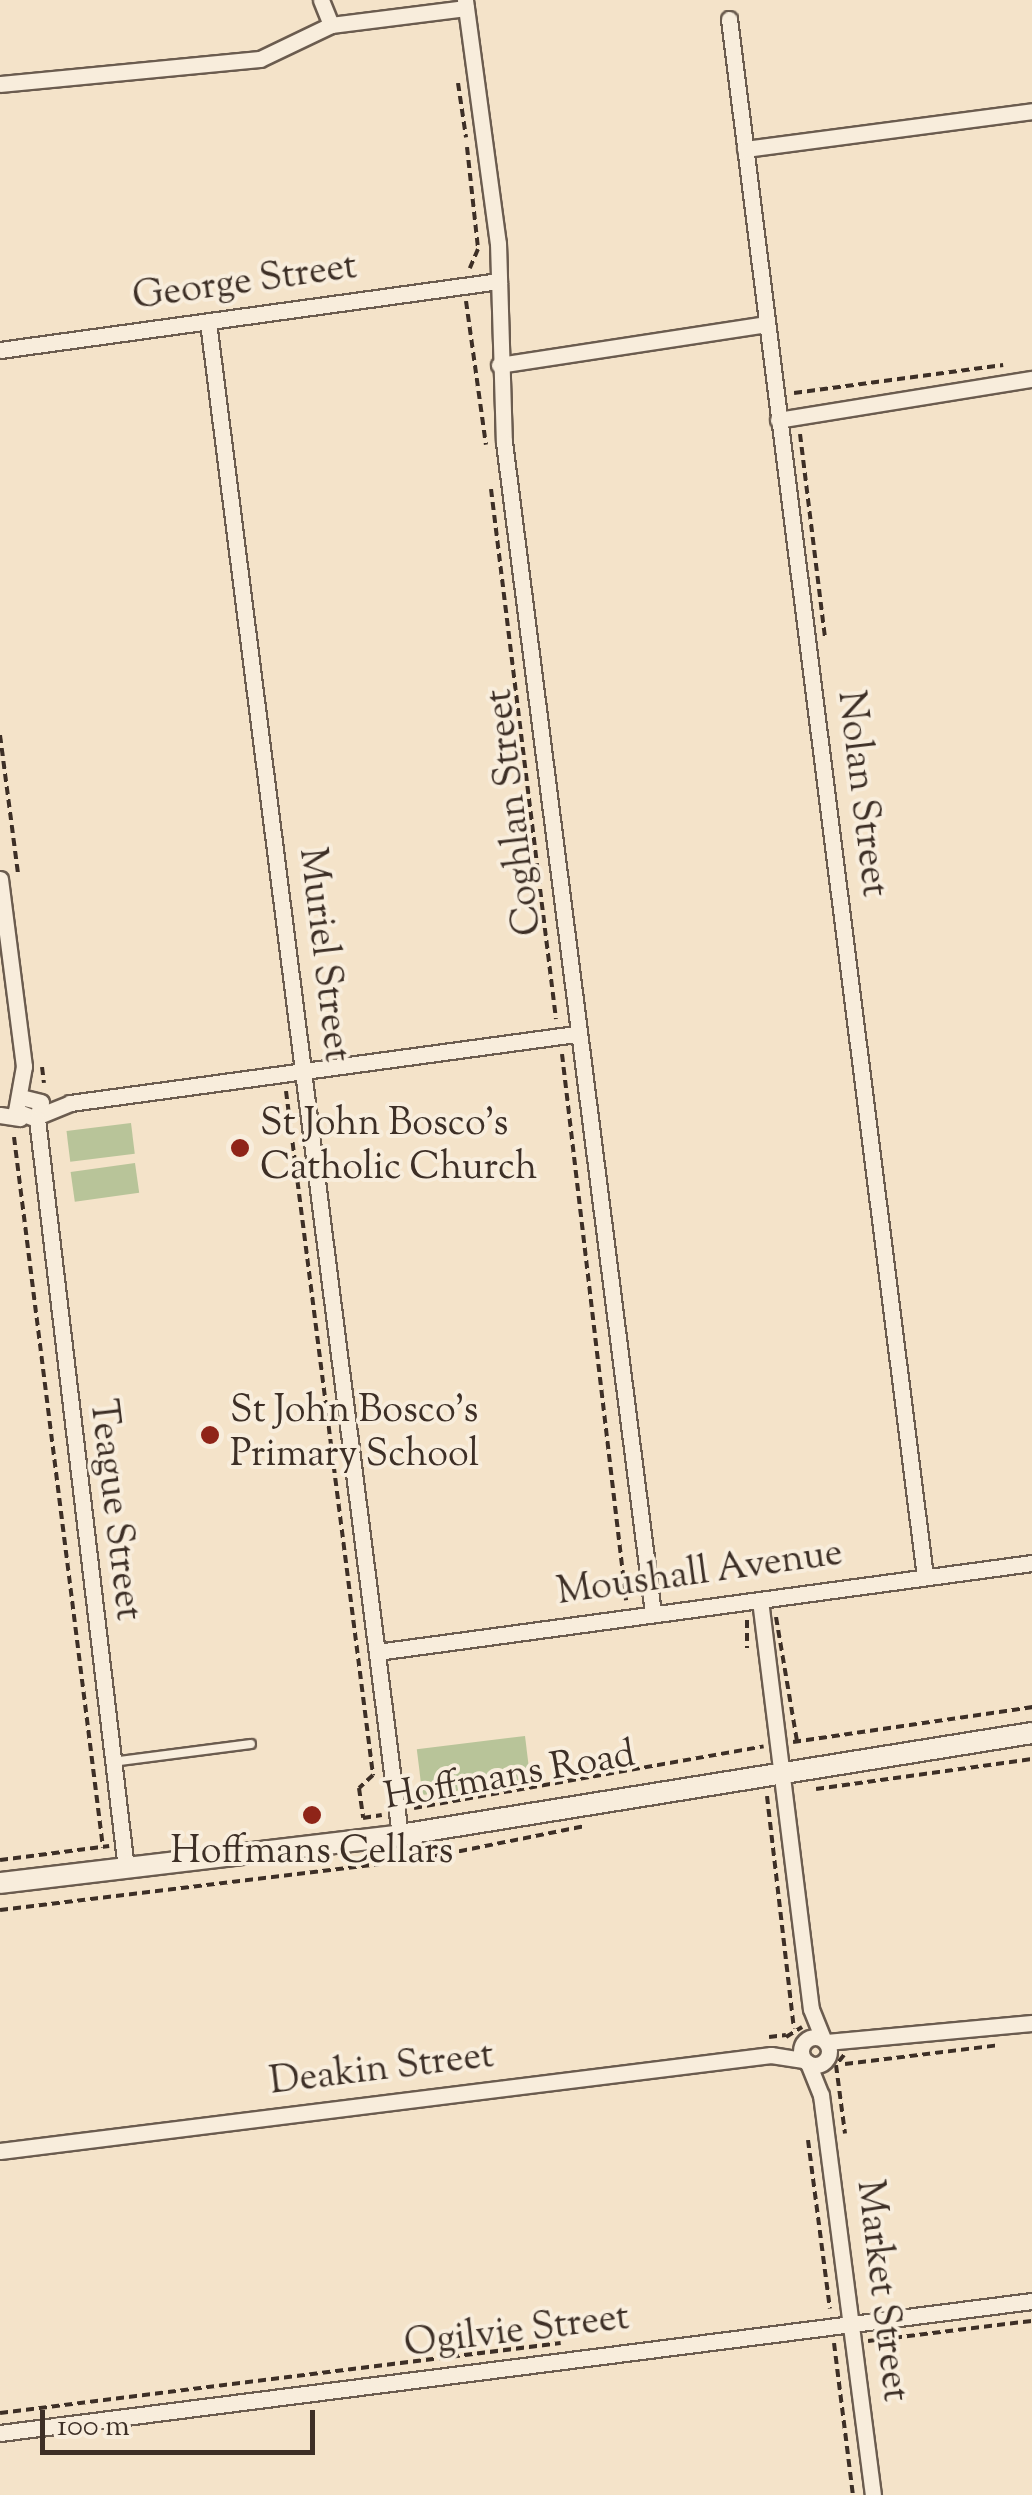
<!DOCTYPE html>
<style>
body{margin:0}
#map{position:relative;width:1032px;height:2495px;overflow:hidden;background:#f4e3c9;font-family:"Sorts Mill Goudy",serif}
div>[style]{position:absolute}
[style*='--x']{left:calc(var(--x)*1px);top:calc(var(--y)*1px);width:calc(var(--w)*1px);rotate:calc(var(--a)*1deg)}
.green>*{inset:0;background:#b8c499;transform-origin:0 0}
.path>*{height:4px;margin-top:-2px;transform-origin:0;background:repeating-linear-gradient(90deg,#3d2f26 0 8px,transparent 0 13px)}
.roads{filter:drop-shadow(2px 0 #6b5c4f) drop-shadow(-2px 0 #6b5c4f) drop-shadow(0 2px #6b5c4f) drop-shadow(0 -2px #6b5c4f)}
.service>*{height:8px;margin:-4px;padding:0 4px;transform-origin:4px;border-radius:4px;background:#f8eddc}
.minor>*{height:15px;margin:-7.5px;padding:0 7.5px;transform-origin:7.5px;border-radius:7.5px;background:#f8eddc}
.minor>.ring{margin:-7.5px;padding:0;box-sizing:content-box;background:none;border:15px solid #f8eddc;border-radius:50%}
.secondary>*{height:20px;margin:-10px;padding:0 10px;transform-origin:10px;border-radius:10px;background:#f8eddc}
.dots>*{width:28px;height:28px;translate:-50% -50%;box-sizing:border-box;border:5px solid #f8eddc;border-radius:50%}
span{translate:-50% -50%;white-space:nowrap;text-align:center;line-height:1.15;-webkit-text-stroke:8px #f8eddc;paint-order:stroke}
.street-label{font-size:38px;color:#3d2f26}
.poi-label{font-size:38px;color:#3d2f26}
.left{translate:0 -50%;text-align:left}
.scale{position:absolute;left:40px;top:2410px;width:275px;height:45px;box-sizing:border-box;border:5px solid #3d2f26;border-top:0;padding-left:12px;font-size:30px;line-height:35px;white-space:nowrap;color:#3d2f26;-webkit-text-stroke:8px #f8eddc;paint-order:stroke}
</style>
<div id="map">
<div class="green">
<i style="left:131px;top:1123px;width:31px;height:65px;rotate:83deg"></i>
<i style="left:135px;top:1163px;width:30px;height:65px;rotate:82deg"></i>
<i style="left:525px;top:1736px;width:46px;height:109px;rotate:83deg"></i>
</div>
<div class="path">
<i style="--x:458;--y:83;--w:55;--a:81.6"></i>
<i style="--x:467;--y:147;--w:103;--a:83.8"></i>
<i style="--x:478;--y:249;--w:21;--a:113"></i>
<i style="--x:466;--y:301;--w:145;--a:82.1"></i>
<i style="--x:794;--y:393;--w:211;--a:-7.6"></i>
<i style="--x:800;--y:434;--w:206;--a:83"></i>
<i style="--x:491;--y:489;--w:534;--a:83.01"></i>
<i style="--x:0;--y:735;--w:140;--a:82.6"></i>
<i style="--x:562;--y:1054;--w:550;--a:83.31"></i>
<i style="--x:42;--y:1067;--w:16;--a:83"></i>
<i style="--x:286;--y:1091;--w:690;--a:82.75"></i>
<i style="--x:373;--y:1775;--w:19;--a:137"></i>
<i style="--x:359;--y:1788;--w:30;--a:82"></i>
<i style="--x:363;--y:1818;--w:19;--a:-9"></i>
<i style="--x:14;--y:1137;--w:716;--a:82.86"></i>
<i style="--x:776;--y:1617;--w:126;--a:80.4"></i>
<i style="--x:747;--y:1620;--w:28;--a:90"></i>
<i style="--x:793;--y:1742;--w:242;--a:-8.3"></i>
<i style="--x:816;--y:1789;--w:218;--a:-7.9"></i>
<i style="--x:767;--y:1796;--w:234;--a:83.4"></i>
<i style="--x:414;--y:1808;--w:355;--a:-10"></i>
<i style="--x:0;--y:1860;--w:110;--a:-7.3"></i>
<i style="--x:0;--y:1910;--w:424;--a:-6.9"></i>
<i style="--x:421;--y:1859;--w:166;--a:-11.4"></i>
<i style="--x:769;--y:2037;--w:17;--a:-7"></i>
<i style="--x:786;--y:2037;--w:19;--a:-32"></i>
<i style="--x:844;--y:2055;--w:13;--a:129"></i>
<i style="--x:836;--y:2065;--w:69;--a:82.5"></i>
<i style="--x:845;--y:2064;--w:155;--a:-7"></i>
<i style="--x:808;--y:2140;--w:170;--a:82.6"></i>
<i style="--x:868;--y:2341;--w:165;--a:-7"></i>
<i style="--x:834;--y:2343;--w:153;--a:82.9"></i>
<i style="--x:0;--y:2413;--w:565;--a:-7.11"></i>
</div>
<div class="roads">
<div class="service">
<i style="--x:112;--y:1762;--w:140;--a:-7.4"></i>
</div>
<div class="minor">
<i style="--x:321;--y:0;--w:27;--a:68"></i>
<i style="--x:465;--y:0;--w:245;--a:82.3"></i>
<i style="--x:498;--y:243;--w:199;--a:88.3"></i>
<i style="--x:504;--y:442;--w:1181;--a:82.75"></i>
<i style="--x:729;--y:19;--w:1570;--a:82.83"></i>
<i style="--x:0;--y:84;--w:261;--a:-5.5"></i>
<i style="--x:260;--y:59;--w:79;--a:-25.6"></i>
<i style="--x:331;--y:25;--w:136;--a:-7.2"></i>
<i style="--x:745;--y:149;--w:290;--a:-7.5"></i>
<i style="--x:208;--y:322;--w:1525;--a:82.77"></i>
<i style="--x:0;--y:350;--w:504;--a:-7.87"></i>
<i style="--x:499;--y:365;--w:270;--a:-8.7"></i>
<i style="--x:778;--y:420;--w:257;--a:-9.2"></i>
<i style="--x:0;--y:879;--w:189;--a:82.7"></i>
<i style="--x:24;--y:1066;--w:46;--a:100.1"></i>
<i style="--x:16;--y:1111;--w:22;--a:21"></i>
<i style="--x:37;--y:1119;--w:17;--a:-77"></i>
<i style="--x:41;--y:1102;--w:21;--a:-166"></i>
<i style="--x:0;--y:1115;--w:20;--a:9"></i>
<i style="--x:41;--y:1115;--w:31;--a:-22"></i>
<i style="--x:70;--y:1103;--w:511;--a:-7.77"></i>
<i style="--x:37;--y:1119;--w:755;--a:83.23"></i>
<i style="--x:760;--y:1600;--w:412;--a:82.9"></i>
<i style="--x:811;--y:2009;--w:31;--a:68"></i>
<i style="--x:377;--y:1652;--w:661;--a:-7.74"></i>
<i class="ring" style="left:801px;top:2037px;width:13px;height:13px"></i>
<i style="--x:826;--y:2042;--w:207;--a:-5.3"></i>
<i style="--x:808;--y:2063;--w:35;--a:68"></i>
<i style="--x:821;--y:2095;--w:403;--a:82.6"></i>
<i style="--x:0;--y:2151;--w:777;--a:-7.1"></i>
<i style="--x:771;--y:2055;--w:33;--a:9"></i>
<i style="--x:0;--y:2433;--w:1040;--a:-7.29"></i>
</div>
<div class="secondary">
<i style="--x:0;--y:1883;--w:403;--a:-6.8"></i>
<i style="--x:400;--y:1835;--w:640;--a:-9.17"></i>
</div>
</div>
<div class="dots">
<i style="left:240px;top:1148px;background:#8f2418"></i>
<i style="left:210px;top:1435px;background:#8f2418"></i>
<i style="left:312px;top:1815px;background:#8f2418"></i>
</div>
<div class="street-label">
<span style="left:245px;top:284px;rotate:-8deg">George Street</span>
<span style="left:860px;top:794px;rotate:83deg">Nolan Street</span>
<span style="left:516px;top:812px;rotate:-97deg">Coghlan Street</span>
<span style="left:322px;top:955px;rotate:83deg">Muriel Street</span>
<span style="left:113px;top:1510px;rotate:83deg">Teague Street</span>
<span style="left:700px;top:1575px;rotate:-8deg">Moushall Avenue</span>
<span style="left:510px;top:1778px;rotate:-10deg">Hoffmans Road</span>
<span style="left:382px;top:2071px;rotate:-7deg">Deakin Street</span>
<span style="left:880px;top:2291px;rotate:83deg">Market Street</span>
<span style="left:517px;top:2333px;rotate:-7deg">Ogilvie Street</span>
</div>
<div class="poi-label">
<span class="left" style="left:260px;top:1148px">St John Bosco's<br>Catholic Church</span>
<span class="left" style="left:230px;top:1435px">St John Bosco's<br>Primary School</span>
<span style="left:312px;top:1854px">Hoffmans Cellars</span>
</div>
<div class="scale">100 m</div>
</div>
